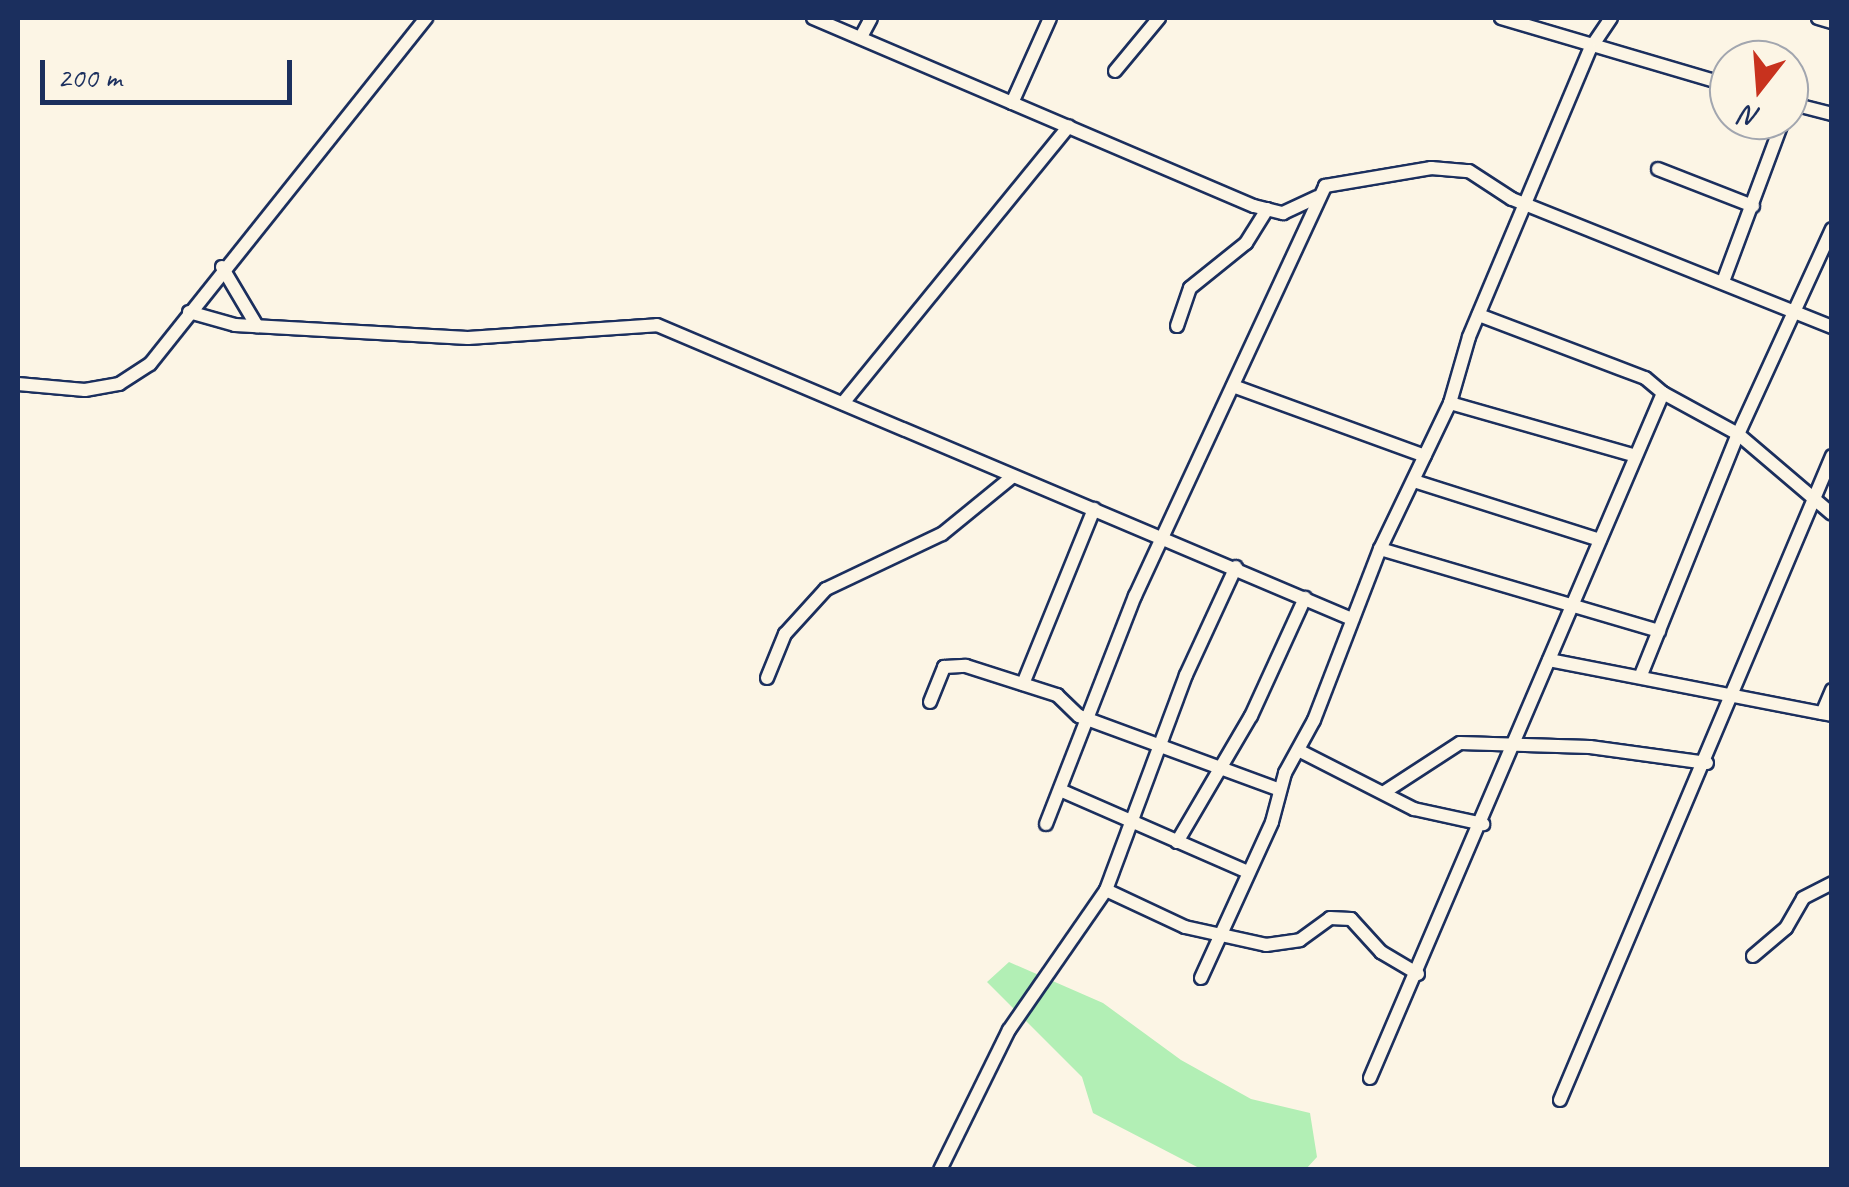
<!DOCTYPE html>
<style>
body{margin:0}
#map{position:relative;width:1849px;height:1187px;overflow:hidden;background:#fcf5e5;font-family:Caveat,sans-serif}
div>[style]{position:absolute}
[style*='--x']{left:calc(var(--x)*1px);top:calc(var(--y)*1px);width:calc(var(--w)*1px);rotate:calc(var(--a)*1deg)}
.green>*{inset:0;background:#b2efb5}
.roads{filter:drop-shadow(2px 0 #1b2f5e) drop-shadow(-2px 0 #1b2f5e) drop-shadow(0 2px #1b2f5e) drop-shadow(0 -2px #1b2f5e)}
.minor>*{height:12px;margin:-6px;padding:0 6px;transform-origin:6px;border-radius:6px;background:#fcf5e5}
span{translate:-50% -50%;white-space:nowrap;text-align:center;line-height:1.15;-webkit-text-stroke:8px #fcf5e5;paint-order:stroke}
.frame{position:absolute;inset:0;border:20px solid #1b2f5e;pointer-events:none}
.north{position:absolute;left:1709px;top:40px;width:100px;height:100px;box-sizing:border-box;background:#fcf5e5;border:2px solid #a2a6af;border-radius:50%;rotate:197deg;font-size:28px;font-weight:700;line-height:40px;text-align:center;color:#1b2f5e}
.north::after{content:'';display:block;margin:auto;width:35px;height:45px;background:#c8321e;clip-path:polygon(50% 0,100% 100%,50% 72%,0 100%)}
.scale{position:absolute;left:40px;top:60px;width:252px;height:45px;box-sizing:border-box;border:5px solid #1b2f5e;border-top:0;padding-left:12px;font-size:30px;line-height:35px;white-space:nowrap;color:#1b2f5e;-webkit-text-stroke:8px #fcf5e5;paint-order:stroke}
</style>
<div id="map">
<div class="green">
<i style="clip-path:polygon(1009px 962px,1103px 1003px,1181px 1060px,1251px 1099px,1310px 1113px,1317px 1157px,1306px 1169px,1201px 1169px,1093px 1113px,1082px 1077px,987px 982px)"></i>
</div>
<div class="roads">
<div class="minor">
<i style="--x:813;--y:18;--w:479;--a:23.1"></i>
<i style="--x:1254;--y:206;--w:30;--a:14"></i>
<i style="--x:1283;--y:213;--w:38;--a:-25"></i>
<i style="--x:1501;--y:18;--w:238;--a:16.4"></i>
<i style="--x:1611;--y:18;--w:37;--a:124"></i>
<i style="--x:1590;--y:49;--w:312;--a:112.8"></i>
<i style="--x:1469;--y:337;--w:69;--a:106.1"></i>
<i style="--x:1450;--y:403;--w:162;--a:115.6"></i>
<i style="--x:1380;--y:549;--w:291;--a:16.4"></i>
<i style="--x:1818;--y:18;--w:15;--a:16"></i>
<i style="--x:861;--y:37;--w:21;--a:-62"></i>
<i style="--x:1115;--y:71;--w:69;--a:-50.3"></i>
<i style="--x:1012;--y:103;--w:93;--a:-65.9"></i>
<i style="--x:1789;--y:103;--w:44;--a:14.3"></i>
<i style="--x:1658;--y:169;--w:102;--a:21.3"></i>
<i style="--x:1832;--y:229;--w:226;--a:114.6"></i>
<i style="--x:1738;--y:434;--w:123;--a:40.4"></i>
<i style="--x:222;--y:267;--w:69;--a:59.3"></i>
<i style="--x:1724;--y:279;--w:170;--a:-69.6"></i>
<i style="--x:189;--y:312;--w:48;--a:15.8"></i>
<i style="--x:235;--y:325;--w:233;--a:3.2"></i>
<i style="--x:468;--y:338;--w:189;--a:-3.9"></i>
<i style="--x:657;--y:325;--w:755;--a:22.93"></i>
<i style="--x:1177;--y:326;--w:40;--a:-71.1"></i>
<i style="--x:1190;--y:288;--w:72;--a:-38.8"></i>
<i style="--x:1246;--y:243;--w:40;--a:-58"></i>
<i style="--x:18;--y:384;--w:67;--a:5.1"></i>
<i style="--x:85;--y:390;--w:35;--a:-10"></i>
<i style="--x:119;--y:384;--w:37;--a:-33"></i>
<i style="--x:150;--y:364;--w:443;--a:-51.4"></i>
<i style="--x:1233;--y:386;--w:204;--a:20"></i>
<i style="--x:843;--y:403;--w:357;--a:-50.8"></i>
<i style="--x:1450;--y:403;--w:190;--a:15.9"></i>
<i style="--x:1414;--y:481;--w:195;--a:17.6"></i>
<i style="--x:1549;--y:660;--w:278;--a:11"></i>
<i style="--x:1641;--y:675;--w:260;--a:-68.1"></i>
<i style="--x:1738;--y:434;--w:85;--a:-151.3"></i>
<i style="--x:767;--y:678;--w:48;--a:-67.8"></i>
<i style="--x:785;--y:634;--w:61;--a:-47.7"></i>
<i style="--x:826;--y:589;--w:128;--a:-25.4"></i>
<i style="--x:942;--y:534;--w:90;--a:-39.2"></i>
<i style="--x:1023;--y:684;--w:189;--a:-67.9"></i>
<i style="--x:1832;--y:690;--w:25;--a:113"></i>
<i style="--x:1822;--y:713;--w:10;--a:11"></i>
<i style="--x:930;--y:702;--w:38;--a:-68"></i>
<i style="--x:944;--y:667;--w:22;--a:-3"></i>
<i style="--x:966;--y:666;--w:96;--a:17.7"></i>
<i style="--x:1057;--y:695;--w:30;--a:44"></i>
<i style="--x:1079;--y:716;--w:214;--a:20.2"></i>
<i style="--x:1300;--y:751;--w:128;--a:27"></i>
<i style="--x:1414;--y:809;--w:71;--a:12.3"></i>
<i style="--x:1060;--y:790;--w:205;--a:23.6"></i>
<i style="--x:1386;--y:791;--w:88;--a:-33"></i>
<i style="--x:1460;--y:743;--w:130;--a:1.8"></i>
<i style="--x:1590;--y:747;--w:118;--a:7.8"></i>
<i style="--x:1046;--y:824;--w:245;--a:-68.7"></i>
<i style="--x:1135;--y:596;--w:452;--a:-65.1"></i>
<i style="--x:1325;--y:186;--w:108;--a:-9.6"></i>
<i style="--x:1431;--y:168;--w:38;--a:5"></i>
<i style="--x:1469;--y:171;--w:51;--a:33.1"></i>
<i style="--x:1512;--y:199;--w:345;--a:21.8"></i>
<i style="--x:1177;--y:842;--w:146;--a:-59.6"></i>
<i style="--x:1251;--y:716;--w:130;--a:-65.4"></i>
<i style="--x:1106;--y:890;--w:87;--a:25.1"></i>
<i style="--x:1185;--y:927;--w:83;--a:12.5"></i>
<i style="--x:1266;--y:945;--w:34;--a:-8"></i>
<i style="--x:1300;--y:940;--w:37;--a:-36"></i>
<i style="--x:1330;--y:918;--w:21;--a:3"></i>
<i style="--x:1351;--y:919;--w:45;--a:47.7"></i>
<i style="--x:1381;--y:952;--w:43;--a:30.7"></i>
<i style="--x:1753;--y:956;--w:43;--a:-40.3"></i>
<i style="--x:1786;--y:928;--w:34;--a:-60"></i>
<i style="--x:1803;--y:898;--w:33;--a:-27"></i>
<i style="--x:1201;--y:978;--w:171;--a:-65.5"></i>
<i style="--x:1272;--y:822;--w:51;--a:-75.1"></i>
<i style="--x:1285;--y:773;--w:60;--a:-61.3"></i>
<i style="--x:1314;--y:720;--w:183;--a:-68.9"></i>
<i style="--x:1370;--y:1078;--w:745;--a:-66.84"></i>
<i style="--x:1663;--y:393;--w:23;--a:-140"></i>
<i style="--x:1645;--y:378;--w:178;--a:-159.2"></i>
<i style="--x:1560;--y:1100;--w:699;--a:-67.1"></i>
<i style="--x:940;--y:1170;--w:156;--a:-63.8"></i>
<i style="--x:1009;--y:1030;--w:170;--a:-55.3"></i>
<i style="--x:1106;--y:890;--w:229;--a:-69.6"></i>
<i style="--x:1186;--y:675;--w:119;--a:-65.2"></i>
</div>
</div>
<div class="frame"></div>
<div class="north">N</div>
<div class="scale">200 m</div>
</div>
